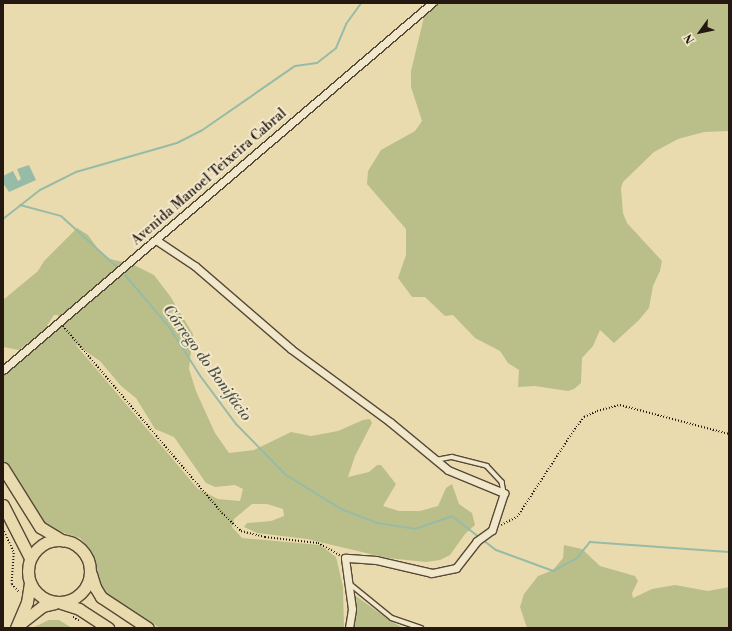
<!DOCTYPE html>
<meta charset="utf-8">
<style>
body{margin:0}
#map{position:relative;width:732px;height:631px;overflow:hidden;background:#eadbaf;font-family:"Libre Bodoni",serif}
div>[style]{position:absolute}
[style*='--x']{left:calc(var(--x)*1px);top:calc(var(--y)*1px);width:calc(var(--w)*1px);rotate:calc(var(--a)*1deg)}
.green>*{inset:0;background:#babf89}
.water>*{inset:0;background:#98bba7}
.stream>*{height:2px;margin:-1px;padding:0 1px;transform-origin:1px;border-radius:1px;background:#98bba7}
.path>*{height:1.5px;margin-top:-0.75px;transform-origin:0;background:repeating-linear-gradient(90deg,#251811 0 1px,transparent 0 3px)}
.roads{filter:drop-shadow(1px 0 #564938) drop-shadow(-1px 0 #564938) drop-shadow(0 1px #564938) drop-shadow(0 -1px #564938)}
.service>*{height:3.5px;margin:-1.75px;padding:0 1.75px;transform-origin:1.75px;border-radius:1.75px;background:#f1e8cb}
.minor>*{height:7px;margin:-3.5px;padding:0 3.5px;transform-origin:3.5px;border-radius:3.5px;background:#f1e8cb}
.primary>*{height:11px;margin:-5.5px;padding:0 5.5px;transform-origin:5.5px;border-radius:5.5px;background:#eadbaf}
.primary>.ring{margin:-5.5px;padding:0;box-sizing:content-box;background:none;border:11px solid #eadbaf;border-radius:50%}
span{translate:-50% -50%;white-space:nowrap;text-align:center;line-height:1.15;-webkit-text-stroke:4px #f1e8cb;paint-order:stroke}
.street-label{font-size:14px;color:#251811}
.water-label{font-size:15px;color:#4d5146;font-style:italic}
.frame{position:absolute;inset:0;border:4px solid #251811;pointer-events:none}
.north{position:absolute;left:680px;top:12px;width:40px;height:40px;-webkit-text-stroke:3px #f1e8cb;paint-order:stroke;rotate:237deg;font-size:11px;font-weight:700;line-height:16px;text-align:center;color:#251811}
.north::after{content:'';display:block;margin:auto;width:14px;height:18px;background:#251811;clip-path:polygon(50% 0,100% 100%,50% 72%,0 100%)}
</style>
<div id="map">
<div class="green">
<i style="clip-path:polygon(440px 3px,729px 3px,729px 131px,704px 132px,678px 139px,654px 152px,623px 182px,621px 188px,623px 213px,627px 223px,662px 261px,660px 271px,653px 286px,649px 308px,639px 320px,614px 343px,600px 330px,593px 346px,582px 358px,581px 383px,574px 389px,568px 391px,535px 386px,518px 387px,519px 370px,508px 363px,500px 351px,475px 338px,453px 315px,445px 316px,425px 297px,412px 297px,398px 278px,406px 255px,406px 229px,367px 184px,368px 171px,381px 150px,415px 131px,422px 121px,411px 87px,411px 71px,424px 17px)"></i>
<i style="clip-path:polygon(evenodd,77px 228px,88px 235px,101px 253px,110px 259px,132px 264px,154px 275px,170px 296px,193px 334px,189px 369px,196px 391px,215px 433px,229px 453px,254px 450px,291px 432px,311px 436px,338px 431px,363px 420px,370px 419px,372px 423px,355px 456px,348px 477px,369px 472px,377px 465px,381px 465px,396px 484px,383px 506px,399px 511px,420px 511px,438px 506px,446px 488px,452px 484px,459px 504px,472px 513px,475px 525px,465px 534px,450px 555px,440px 560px,426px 562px,387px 558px,307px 539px,257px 533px,244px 527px,247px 523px,271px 521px,284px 516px,283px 509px,267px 504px,252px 504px,234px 519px,232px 527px,242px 538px,320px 545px,336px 557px,343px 587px,344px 628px,160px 628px,117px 603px,104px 591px,97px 575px,92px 552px,80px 538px,55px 530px,38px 520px,3px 464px,3px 374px,43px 340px,59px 321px,58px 315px,54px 315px,43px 332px,19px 350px,3px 347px,3px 300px,38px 271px,44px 261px,77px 228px,75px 344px,100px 361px,121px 386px,136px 398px,155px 429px,174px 437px,206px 483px,215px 487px,235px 485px,243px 489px,240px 501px,218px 499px,198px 489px,75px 344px)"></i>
<i style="clip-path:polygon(564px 545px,582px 549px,600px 566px,635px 576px,638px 581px,632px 593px,633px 598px,652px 589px,675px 585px,708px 591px,729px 587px,729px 628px,527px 628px,520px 607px,524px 594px,538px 576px,553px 570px,563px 558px)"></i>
<i style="clip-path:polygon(356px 596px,389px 620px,403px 628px,355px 628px)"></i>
<i style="clip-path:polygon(49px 620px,59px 620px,72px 628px,32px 628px)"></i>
</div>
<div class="water">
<i style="clip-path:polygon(29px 165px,36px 180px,9px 192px,3px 183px,3px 176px,13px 171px,18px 181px,21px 179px,17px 169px)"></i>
</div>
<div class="stream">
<i style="--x:20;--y:205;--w:42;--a:15"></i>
<i style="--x:61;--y:216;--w:74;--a:42.3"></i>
<i style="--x:3;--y:219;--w:47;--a:-38.1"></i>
<i style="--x:40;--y:190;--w:40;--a:-26.6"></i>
<i style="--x:76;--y:172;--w:105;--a:-16"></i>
<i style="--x:177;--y:143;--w:27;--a:-27"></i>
<i style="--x:201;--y:131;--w:114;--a:-34.7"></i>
<i style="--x:295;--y:66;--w:22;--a:-8"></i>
<i style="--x:317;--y:63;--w:24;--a:-38"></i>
<i style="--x:336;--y:48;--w:26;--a:-67"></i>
<i style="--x:346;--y:24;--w:26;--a:-54"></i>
<i style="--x:125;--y:275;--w:68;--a:49.8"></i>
<i style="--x:169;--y:327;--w:59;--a:57.4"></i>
<i style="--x:201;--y:377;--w:59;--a:53.3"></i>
<i style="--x:236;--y:424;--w:71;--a:45.6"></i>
<i style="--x:286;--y:475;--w:65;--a:31.7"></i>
<i style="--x:341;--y:509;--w:40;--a:21"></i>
<i style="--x:378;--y:523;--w:37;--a:9"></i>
<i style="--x:415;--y:529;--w:39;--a:-19"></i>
<i style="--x:452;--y:516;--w:34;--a:38"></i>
<i style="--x:483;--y:540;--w:16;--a:38"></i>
<i style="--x:496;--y:550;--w:61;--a:20.2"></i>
<i style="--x:553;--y:571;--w:27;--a:-28"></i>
<i style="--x:577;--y:558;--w:21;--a:-51"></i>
<i style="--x:590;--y:542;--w:139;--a:4.1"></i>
</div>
<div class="path">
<i style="--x:63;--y:326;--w:245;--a:49.6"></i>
<i style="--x:222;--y:513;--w:26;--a:43"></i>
<i style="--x:241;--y:531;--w:25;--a:14"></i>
<i style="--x:265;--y:537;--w:53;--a:6.5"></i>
<i style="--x:318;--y:543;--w:25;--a:29"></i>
<i style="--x:501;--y:525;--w:18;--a:-27"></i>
<i style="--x:517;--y:517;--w:108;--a:-56.8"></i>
<i style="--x:576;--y:427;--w:13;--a:-51"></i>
<i style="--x:584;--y:417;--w:14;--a:-25"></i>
<i style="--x:597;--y:411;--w:24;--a:-15"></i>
<i style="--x:620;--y:405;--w:113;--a:14.9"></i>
<i style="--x:3;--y:529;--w:26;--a:65"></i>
<i style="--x:14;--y:553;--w:31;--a:94"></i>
<i style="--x:12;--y:584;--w:11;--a:49"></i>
<i style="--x:73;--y:617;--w:9;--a:32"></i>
</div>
<div class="roads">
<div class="service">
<i style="--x:436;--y:460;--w:16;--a:-11"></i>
<i style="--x:452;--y:457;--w:36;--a:14"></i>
<i style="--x:487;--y:466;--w:22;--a:47"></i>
<i style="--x:502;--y:482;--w:10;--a:79"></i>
<i style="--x:349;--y:583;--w:55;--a:39.1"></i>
<i style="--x:392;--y:618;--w:31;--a:19"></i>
</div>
<div class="minor">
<i style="--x:156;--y:240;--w:47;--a:33.7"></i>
<i style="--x:195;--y:266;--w:127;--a:40.8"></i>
<i style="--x:291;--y:349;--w:123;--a:36.4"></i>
<i style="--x:390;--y:422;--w:75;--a:39.6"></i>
<i style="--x:448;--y:470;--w:61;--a:22.3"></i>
<i style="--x:504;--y:493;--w:39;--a:108"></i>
<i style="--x:492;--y:530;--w:19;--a:144"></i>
<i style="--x:477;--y:541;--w:34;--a:128"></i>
<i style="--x:456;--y:568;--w:25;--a:168"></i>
<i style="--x:432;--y:573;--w:57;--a:-166.9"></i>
<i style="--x:376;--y:560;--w:31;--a:-176"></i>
<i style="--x:345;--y:558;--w:51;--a:82.2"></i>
<i style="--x:352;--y:609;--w:19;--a:99"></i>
<i style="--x:3;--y:370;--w:565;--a:-40.55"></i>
</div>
<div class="primary">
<i style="--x:3;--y:468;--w:70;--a:57.9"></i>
<i style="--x:40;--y:527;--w:26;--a:31"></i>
<i style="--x:3;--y:505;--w:59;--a:63"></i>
<i class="ring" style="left:28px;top:540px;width:51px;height:51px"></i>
<i style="--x:91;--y:574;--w:14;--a:73"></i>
<i style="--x:95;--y:587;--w:12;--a:59"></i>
<i style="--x:101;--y:597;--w:56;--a:33.4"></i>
<i style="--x:61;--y:603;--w:19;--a:18"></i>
<i style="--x:79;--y:609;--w:35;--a:33"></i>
<i style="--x:21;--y:623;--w:28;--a:-38"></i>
<i style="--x:43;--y:606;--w:12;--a:-14"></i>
<i style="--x:16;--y:628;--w:28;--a:-67"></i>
<i style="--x:27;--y:602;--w:19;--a:-81"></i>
</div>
</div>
<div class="street-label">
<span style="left:209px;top:177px;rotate:-41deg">Avenida Manoel Teixeira Cabral</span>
</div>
<div class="water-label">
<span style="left:207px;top:363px;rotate:54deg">Córrego do Bonifácio</span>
</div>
<div class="frame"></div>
<div class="north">N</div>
</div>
